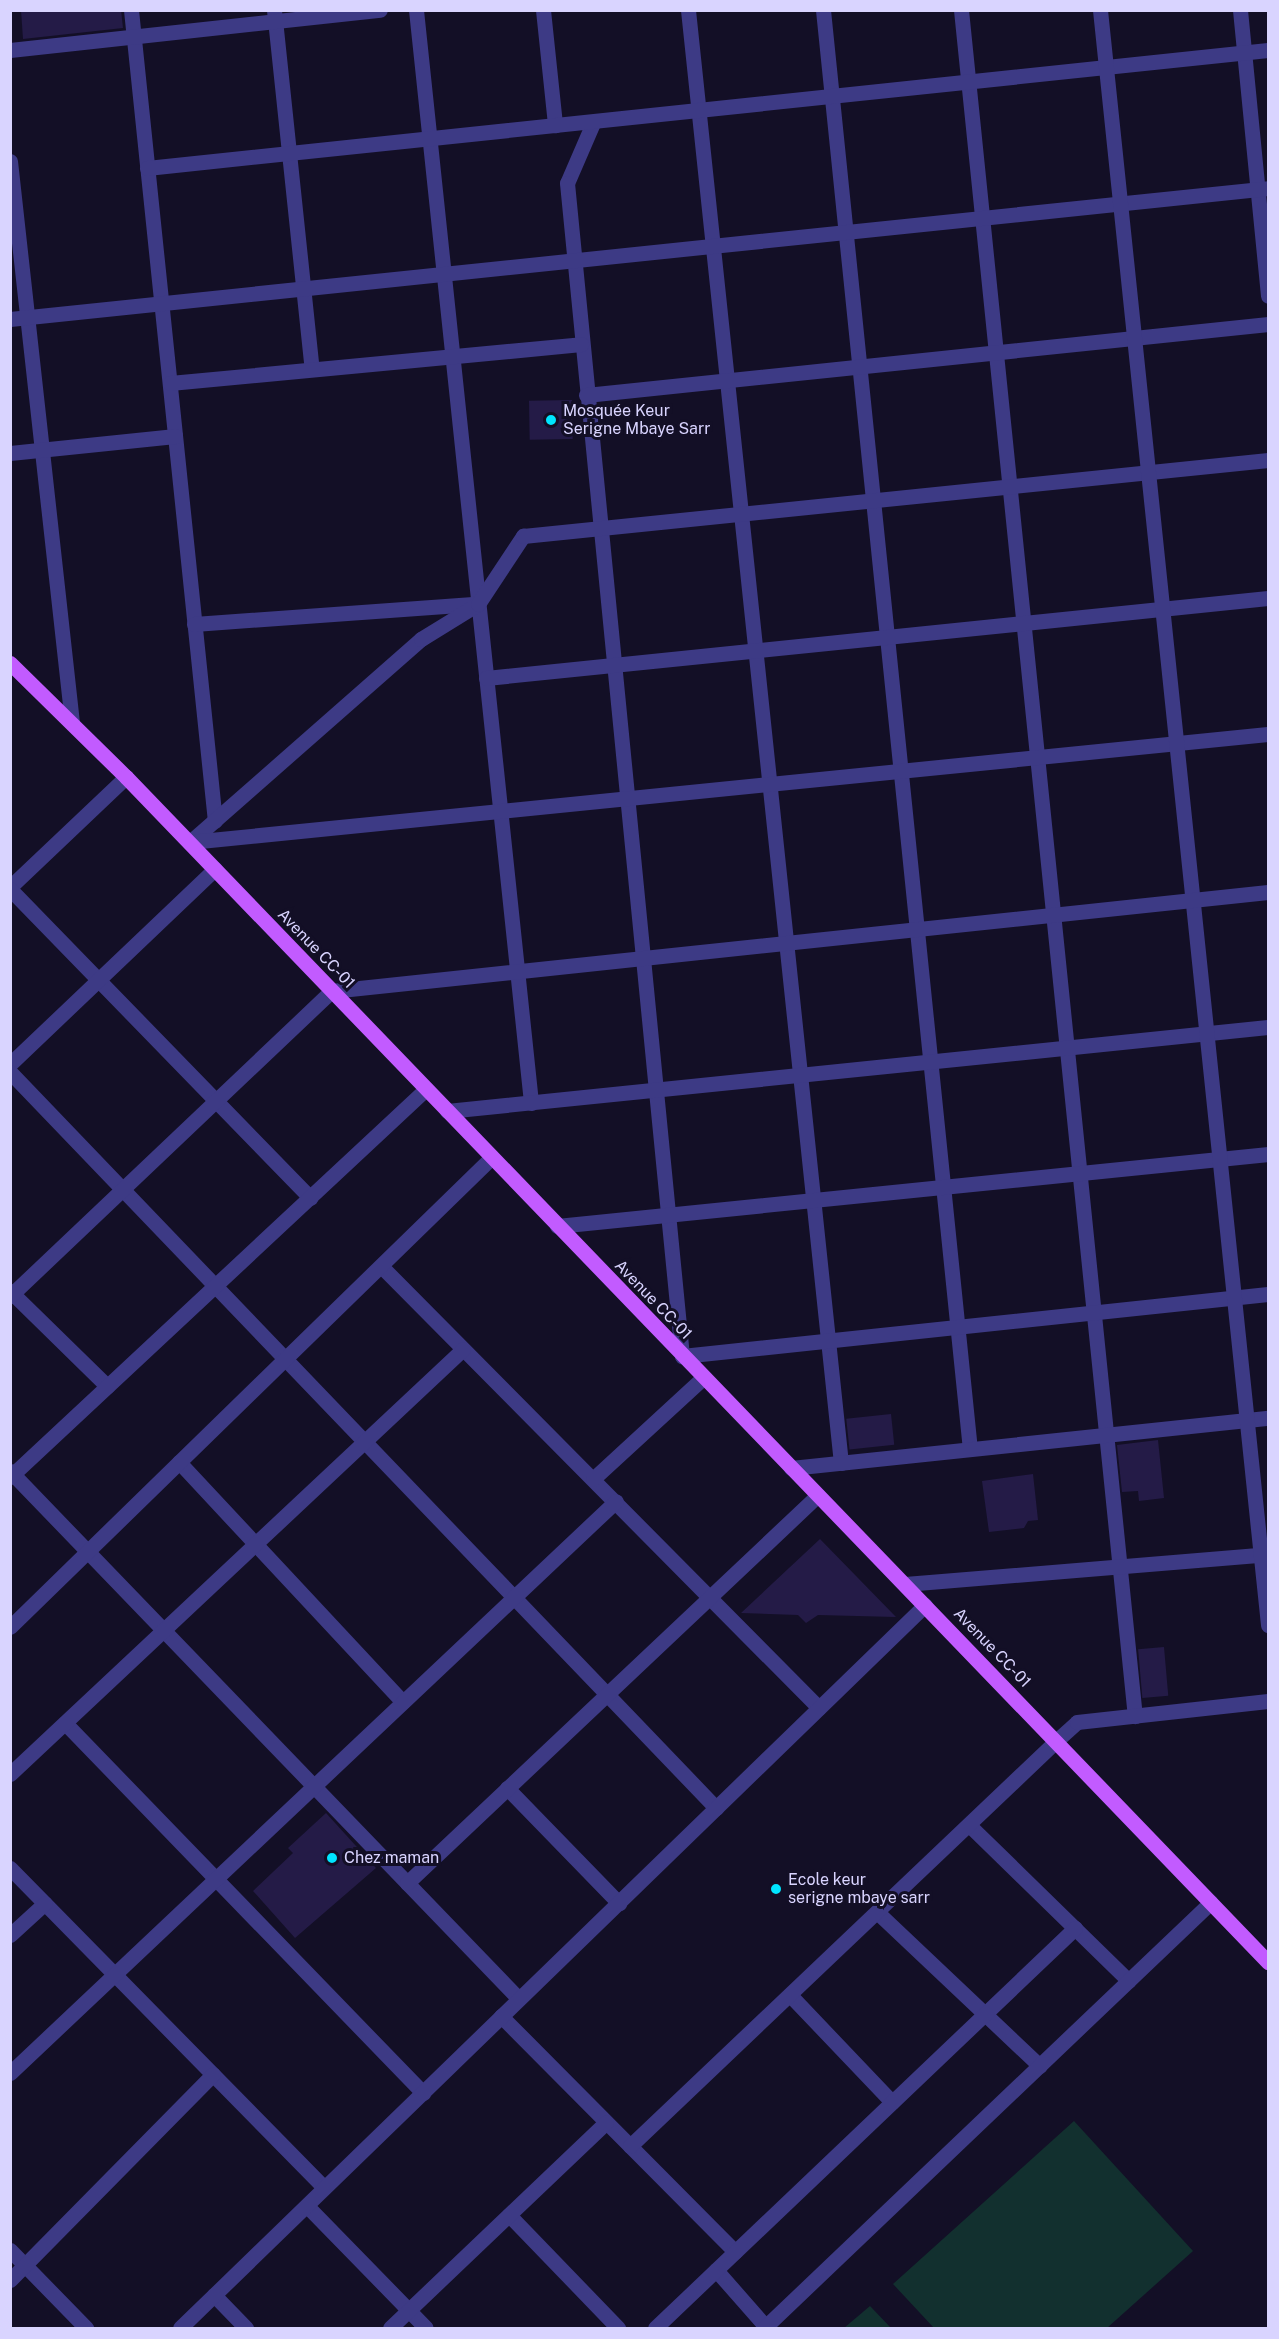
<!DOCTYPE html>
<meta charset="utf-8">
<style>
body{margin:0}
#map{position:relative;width:1279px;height:2339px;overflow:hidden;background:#130f26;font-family:"Public Sans",sans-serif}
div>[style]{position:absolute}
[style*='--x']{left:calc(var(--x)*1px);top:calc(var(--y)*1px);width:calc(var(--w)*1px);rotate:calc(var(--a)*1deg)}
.green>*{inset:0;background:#12302f}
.building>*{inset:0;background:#241b47;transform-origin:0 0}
.minor>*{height:15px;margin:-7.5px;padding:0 7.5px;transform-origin:7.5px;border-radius:7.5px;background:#3d3a85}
.tertiary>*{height:15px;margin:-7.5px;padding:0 7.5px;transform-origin:7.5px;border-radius:7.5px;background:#3d3a85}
.primary>*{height:15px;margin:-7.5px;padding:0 7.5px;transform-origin:7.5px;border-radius:7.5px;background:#c25bff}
.dots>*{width:16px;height:16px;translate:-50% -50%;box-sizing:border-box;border:3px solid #130f26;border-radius:50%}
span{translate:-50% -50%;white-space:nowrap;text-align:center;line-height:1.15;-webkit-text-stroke:6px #130f26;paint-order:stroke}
.poi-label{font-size:16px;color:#d9d4ff}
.left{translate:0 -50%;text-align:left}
.street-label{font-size:16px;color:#d9d4ff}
.frame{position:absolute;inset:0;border:12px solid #d9d4ff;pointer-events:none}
</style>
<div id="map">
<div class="green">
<i style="clip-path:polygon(1074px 2121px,1193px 2251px,1107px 2328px,934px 2328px,893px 2284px)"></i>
<i style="clip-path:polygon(870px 2306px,891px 2328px,844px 2328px)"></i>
</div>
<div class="building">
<i style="clip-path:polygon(21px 10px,121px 10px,123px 28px,23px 39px)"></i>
<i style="left:572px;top:400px;width:39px;height:43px;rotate:89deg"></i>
<i style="left:891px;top:1414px;width:31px;height:45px;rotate:84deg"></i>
<i style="clip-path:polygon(1158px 1440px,1164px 1498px,1139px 1501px,1138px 1491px,1122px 1492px,1117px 1445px)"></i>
<i style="clip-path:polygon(1033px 1474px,1038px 1520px,1028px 1521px,1024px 1528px,989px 1532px,982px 1481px)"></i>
<i style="clip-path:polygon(820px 1539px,896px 1617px,818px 1615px,806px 1623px,798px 1615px,741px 1613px)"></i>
<i style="left:1164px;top:1647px;width:49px;height:26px;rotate:85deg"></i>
<i style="clip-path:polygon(326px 1813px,376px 1868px,295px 1938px,253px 1891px,293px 1853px,288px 1848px)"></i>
</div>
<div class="minor">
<i style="--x:131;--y:10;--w:815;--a:84.09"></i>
<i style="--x:274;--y:10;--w:361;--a:84"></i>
<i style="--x:416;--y:10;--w:1099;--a:83.99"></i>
<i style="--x:543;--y:10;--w:116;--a:84"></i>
<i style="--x:688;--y:10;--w:1461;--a:83.99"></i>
<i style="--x:823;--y:10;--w:1446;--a:84.17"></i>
<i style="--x:961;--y:10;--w:1715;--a:84.18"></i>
<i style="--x:1240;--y:10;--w:287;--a:84.4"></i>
<i style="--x:10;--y:50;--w:372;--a:-6.2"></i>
<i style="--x:593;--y:123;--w:65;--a:113.4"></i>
<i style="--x:567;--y:183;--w:1179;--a:84.4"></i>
<i style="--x:682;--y:1356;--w:589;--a:-6.04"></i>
<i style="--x:10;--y:161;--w:565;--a:83.7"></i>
<i style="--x:147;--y:168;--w:1127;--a:-6.01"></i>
<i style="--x:10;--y:319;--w:1265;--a:-5.94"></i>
<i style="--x:170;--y:383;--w:413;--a:-5.4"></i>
<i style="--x:586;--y:395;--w:686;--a:-5.94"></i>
<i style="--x:10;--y:453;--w:166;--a:-5.9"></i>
<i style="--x:194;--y:624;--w:283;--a:-4.1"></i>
<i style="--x:486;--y:678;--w:786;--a:-5.84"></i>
<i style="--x:190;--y:842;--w:308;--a:-41.3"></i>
<i style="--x:421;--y:639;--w:67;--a:-31.6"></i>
<i style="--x:478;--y:604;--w:82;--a:-56.5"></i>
<i style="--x:523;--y:536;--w:749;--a:-5.82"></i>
<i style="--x:190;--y:842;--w:1083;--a:-5.72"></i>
<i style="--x:10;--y:887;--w:160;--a:-43.5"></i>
<i style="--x:10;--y:889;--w:431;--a:45.8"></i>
<i style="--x:10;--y:1064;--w:283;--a:-43.6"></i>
<i style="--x:10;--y:1072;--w:1020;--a:46.19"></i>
<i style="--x:447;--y:1111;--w:825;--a:-5.84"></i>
<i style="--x:557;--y:1226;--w:715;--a:-5.78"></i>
<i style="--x:381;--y:1266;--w:622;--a:45.26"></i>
<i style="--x:10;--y:1291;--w:136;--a:44.4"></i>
<i style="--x:179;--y:1462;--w:328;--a:47"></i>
<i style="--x:791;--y:1468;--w:480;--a:-6"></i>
<i style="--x:10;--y:1471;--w:733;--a:46.05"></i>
<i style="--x:10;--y:1477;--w:569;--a:-43.01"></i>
<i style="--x:593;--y:1479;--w:149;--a:-42.6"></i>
<i style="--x:905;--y:1584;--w:357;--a:-4.7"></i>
<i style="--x:10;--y:1627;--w:672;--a:-44.28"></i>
<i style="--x:65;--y:1723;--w:515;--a:45.94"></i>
<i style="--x:10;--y:1774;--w:621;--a:-43.17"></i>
<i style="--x:507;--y:1788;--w:161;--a:45.8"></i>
<i style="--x:969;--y:1825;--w:223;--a:44.3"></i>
<i style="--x:10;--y:1868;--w:448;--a:45.5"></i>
<i style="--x:407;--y:1883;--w:565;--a:-43.35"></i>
<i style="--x:877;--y:1912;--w:224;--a:43.4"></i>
<i style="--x:10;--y:1935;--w:47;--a:-42.4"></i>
<i style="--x:790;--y:1995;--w:148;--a:46.4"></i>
<i style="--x:501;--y:2016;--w:332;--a:45.2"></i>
<i style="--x:10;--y:2073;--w:833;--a:-43.35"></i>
<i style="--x:630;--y:2146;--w:588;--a:-43.55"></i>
<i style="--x:307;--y:2206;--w:170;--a:45.7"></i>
<i style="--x:509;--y:2215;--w:157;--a:46"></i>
<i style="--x:10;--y:2250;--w:109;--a:45.7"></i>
<i style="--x:716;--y:2270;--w:76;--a:48.7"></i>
<i style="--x:10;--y:2280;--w:289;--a:-45.4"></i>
<i style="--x:214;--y:2295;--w:46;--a:45.9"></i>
<i style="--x:180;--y:2328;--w:1038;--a:-44.14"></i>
<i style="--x:390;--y:2328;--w:298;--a:-43.6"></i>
<i style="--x:655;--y:2328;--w:580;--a:-43.6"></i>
<i style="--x:764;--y:2328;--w:617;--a:-43.62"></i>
</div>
<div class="tertiary">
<i style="--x:1100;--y:10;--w:1624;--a:84.06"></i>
<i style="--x:10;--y:1296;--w:443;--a:-43.5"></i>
<i style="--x:331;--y:991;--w:942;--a:-6.03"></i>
<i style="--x:1056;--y:1741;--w:28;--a:-42"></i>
<i style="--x:1077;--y:1722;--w:192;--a:-6.3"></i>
</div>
<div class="primary">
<i style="--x:10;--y:663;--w:163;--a:44.5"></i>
<i style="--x:126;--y:777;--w:1646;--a:46.06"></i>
</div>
<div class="dots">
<i style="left:551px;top:420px;background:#00e5ff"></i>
<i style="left:332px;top:1858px;background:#00e5ff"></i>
<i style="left:776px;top:1889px;background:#00e5ff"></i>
</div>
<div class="poi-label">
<span class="left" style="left:563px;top:420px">Mosquée Keur<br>Serigne Mbaye Sarr</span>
<span class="left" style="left:344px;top:1858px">Chez maman</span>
<span class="left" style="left:788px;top:1889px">Ecole keur<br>serigne mbaye sarr</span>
</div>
<div class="street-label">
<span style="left:316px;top:949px;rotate:46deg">Avenue CC-01</span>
<span style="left:653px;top:1300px;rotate:46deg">Avenue CC-01</span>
<span style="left:992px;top:1648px;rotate:46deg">Avenue CC-01</span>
</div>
<div class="frame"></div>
</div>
